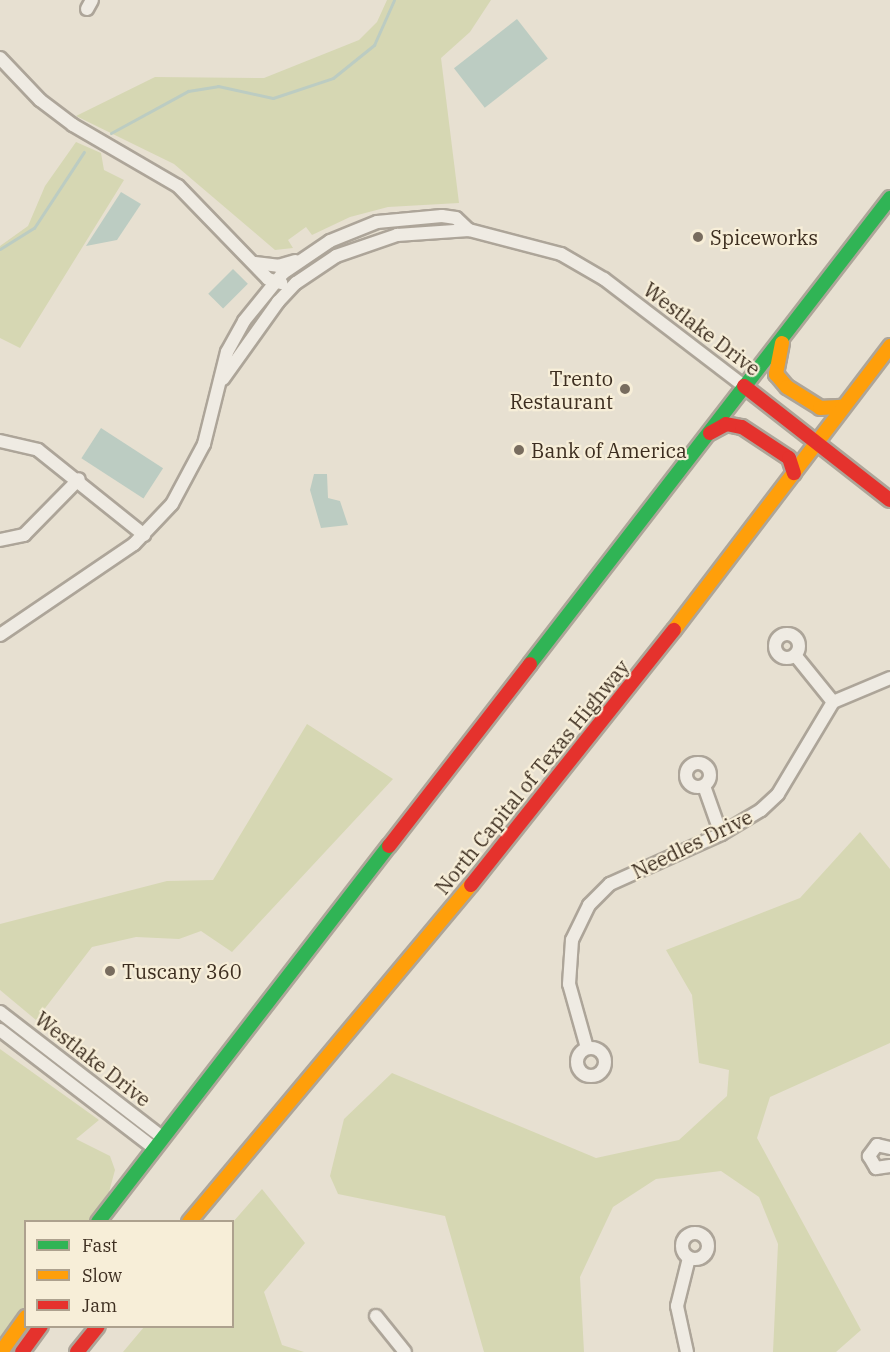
<!DOCTYPE html>
<style>
body{margin:0}
#map{position:relative;width:890px;height:1352px;overflow:hidden;background:#e7e0d1;font-family:"IBM Plex Serif",serif}
div>[style]{position:absolute}
[style*='--x']{left:calc(var(--x)*1px);top:calc(var(--y)*1px);width:calc(var(--w)*1px);rotate:calc(var(--a)*1deg)}
.green>*{inset:0;background:#d6d7b3}
.water>*{inset:0;background:#bcccc2;transform-origin:0 0}
.stream>*{height:3px;margin:-1.5px;padding:0 1.5px;transform-origin:1.5px;border-radius:1.5px;background:#bcccc2}
.roads{filter:drop-shadow(2px 0 #ada599) drop-shadow(-2px 0 #ada599) drop-shadow(0 2px #ada599) drop-shadow(0 -2px #ada599)}
.street>*{height:12px;margin:-6px;padding:0 6px;transform-origin:6px;border-radius:6px;background:#efebe3}
.street>.ring{margin:-6px;padding:0;box-sizing:content-box;background:none;border:12px solid #efebe3;border-radius:50%}
.fast>*{height:14px;margin:-7px;padding:0 7px;transform-origin:7px;border-radius:7px;background:#30b455}
.slow>*{height:14px;margin:-7px;padding:0 7px;transform-origin:7px;border-radius:7px;background:#ff9f0a}
.jam>*{height:14px;margin:-7px;padding:0 7px;transform-origin:7px;border-radius:7px;background:#e5322d}
.dots>*{width:16px;height:16px;translate:-50% -50%;box-sizing:border-box;border:3px solid #f7eed8;border-radius:50%}
span{translate:-50% -50%;white-space:nowrap;text-align:center;line-height:1.15;-webkit-text-stroke:4.5px #f7eed8;paint-order:stroke}
.poi-label{font-size:20px;color:#3d2e20}
.left{translate:0 -50%;text-align:left}
.right{translate:-100% -50%;text-align:right}
.street-label{font-size:20px;color:#3d2e20}
.legend{position:absolute;left:24px;top:1220px;width:210px;height:108px;box-sizing:border-box;background:#f7eed8;border:2px solid #ada18e;margin:0;padding:8px 10px;list-style:none;font-size:18px;color:#3d2e20}
.legend li{display:flex;align-items:center;gap:12px;height:30px}
.legend b{width:30px;border:2px solid #ada18e}
</style>
<div id="map">
<div class="green">
<i style="clip-path:polygon(387px 0,491px 0,470px 32px,441px 58px,459px 203px,388px 207px,350px 217px,312px 235px,306px 227px,288px 240px,293px 248px,275px 250px,174px 164px,76px 116px,155px 77px,264px 78px,359px 40px,377px 22px)"></i>
<i style="clip-path:polygon(76px 142px,101px 153px,104px 170px,124px 180px,20px 348px,0 338px,0 246px,28px 226px,45px 186px)"></i>
<i style="clip-path:polygon(307px 724px,393px 779px,232px 952px,201px 931px,179px 939px,136px 937px,92px 947px,36px 1020px,0 990px,0 924px,167px 881px,213px 880px)"></i>
<i style="clip-path:polygon(860px 832px,890px 869px,890px 1043px,770px 1097px,757px 1138px,861px 1330px,836px 1352px,773px 1352px,778px 1244px,759px 1197px,721px 1171px,656px 1179px,613px 1207px,580px 1277px,584px 1352px,484px 1352px,445px 1216px,338px 1194px,330px 1176px,344px 1119px,392px 1073px,596px 1158px,679px 1140px,727px 1096px,729px 1070px,699px 1063px,692px 995px,666px 950px,800px 898px)"></i>
<i style="clip-path:polygon(0 1049px,99px 1120px,76px 1139px,110px 1156px,115px 1170px,105px 1207px,93px 1221px,26px 1222px,25px 1310px,0 1343px)"></i>
<i style="clip-path:polygon(262px 1189px,305px 1243px,264px 1292px,282px 1345px,304px 1352px,123px 1352px,144px 1327px,232px 1326px,233px 1222px)"></i>
</div>
<div class="water">
<i style="left:517px;top:19px;width:50px;height:80px;rotate:52deg"></i>
<i style="clip-path:polygon(121px 192px,141px 204px,117px 240px,86px 246px)"></i>
<i style="left:233px;top:269px;width:21px;height:35px;rotate:45deg"></i>
<i style="left:101px;top:428px;width:74px;height:36px;rotate:33deg"></i>
<i style="clip-path:polygon(314px 474px,327px 474px,328px 498px,340px 501px,348px 525px,321px 528px,310px 490px)"></i>
</div>
<div class="stream">
<i style="--x:111;--y:133;--w:88;--a:-28.6"></i>
<i style="--x:188;--y:91;--w:30;--a:-9"></i>
<i style="--x:218;--y:86;--w:56;--a:12.3"></i>
<i style="--x:273;--y:98;--w:63;--a:-18.4"></i>
<i style="--x:333;--y:78;--w:53;--a:-38.8"></i>
<i style="--x:374;--y:45;--w:49;--a:-66"></i>
<i style="--x:0;--y:249;--w:40;--a:-32"></i>
<i style="--x:34;--y:228;--w:91;--a:-56.7"></i>
</div>
<div class="roads">
<div class="street">
<i style="--x:87;--y:9;--w:10;--a:-61"></i>
<i style="--x:0;--y:58;--w:58;--a:46.4"></i>
<i style="--x:40;--y:100;--w:41;--a:37.1"></i>
<i style="--x:73;--y:125;--w:121;--a:30.2"></i>
<i style="--x:178;--y:186;--w:129;--a:45.9"></i>
<i style="--x:268;--y:279;--w:14;--a:17"></i>
<i style="--x:255;--y:263;--w:23;--a:7"></i>
<i style="--x:278;--y:266;--w:18;--a:-16"></i>
<i style="--x:223;--y:379;--w:95;--a:-54.5"></i>
<i style="--x:278;--y:302;--w:26;--a:-47"></i>
<i style="--x:296;--y:283;--w:48;--a:-34"></i>
<i style="--x:336;--y:256;--w:65;--a:-19"></i>
<i style="--x:397;--y:235;--w:72;--a:-4"></i>
<i style="--x:469;--y:230;--w:95;--a:14.6"></i>
<i style="--x:561;--y:254;--w:50;--a:30.2"></i>
<i style="--x:604;--y:279;--w:176;--a:37.4"></i>
<i style="--x:0;--y:441;--w:39;--a:13"></i>
<i style="--x:38;--y:450;--w:136;--a:38.7"></i>
<i style="--x:0;--y:540;--w:25;--a:-12"></i>
<i style="--x:24;--y:535;--w:78;--a:-45.5"></i>
<i class="ring" style="left:775px;top:634px;width:12px;height:12px"></i>
<i style="--x:0;--y:635;--w:162;--a:-34.2"></i>
<i style="--x:134;--y:544;--w:55;--a:-46.5"></i>
<i style="--x:172;--y:504;--w:68;--a:-61.9"></i>
<i style="--x:204;--y:444;--w:95;--a:-76"></i>
<i style="--x:227;--y:352;--w:35;--a:-61"></i>
<i style="--x:244;--y:321;--w:62;--a:-50.9"></i>
<i style="--x:283;--y:273;--w:57;--a:-34.2"></i>
<i style="--x:330;--y:241;--w:51;--a:-22"></i>
<i style="--x:377;--y:222;--w:65;--a:-5.3"></i>
<i style="--x:442;--y:216;--w:14;--a:8"></i>
<i style="--x:456;--y:218;--w:18;--a:43"></i>
<i style="--x:795;--y:655;--w:60;--a:51"></i>
<i class="ring" style="left:686px;top:763px;width:12px;height:12px"></i>
<i style="--x:704;--y:786;--w:51;--a:70.5"></i>
<i style="--x:0;--y:1012;--w:205;--a:37.7"></i>
<i style="--x:0;--y:1030;--w:194;--a:37.5"></i>
<i style="--x:587;--y:1048;--w:66;--a:-105.7"></i>
<i style="--x:569;--y:984;--w:44;--a:-86.1"></i>
<i style="--x:572;--y:940;--w:39;--a:-64"></i>
<i style="--x:589;--y:905;--w:30;--a:-45"></i>
<i style="--x:610;--y:884;--w:122;--a:-24.2"></i>
<i style="--x:721;--y:834;--w:47;--a:-31"></i>
<i style="--x:761;--y:810;--w:23;--a:-43"></i>
<i style="--x:778;--y:794;--w:107;--a:-59.1"></i>
<i style="--x:833;--y:702;--w:62;--a:-22.8"></i>
<i class="ring" style="left:577px;top:1048px;width:16px;height:16px"></i>
<i style="--x:890;--y:1148;--w:13;--a:-167"></i>
<i style="--x:877;--y:1145;--w:14;--a:126"></i>
<i style="--x:869;--y:1156;--w:14;--a:60"></i>
<i style="--x:876;--y:1168;--w:14;--a:-8"></i>
<i class="ring" style="left:682px;top:1233px;width:14px;height:14px"></i>
<i style="--x:376;--y:1316;--w:46;--a:51.1"></i>
<i style="--x:687;--y:1352;--w:47;--a:-102.3"></i>
<i style="--x:677;--y:1306;--w:49;--a:-76"></i>
</div>
<div class="fast">
<i style="--x:530;--y:664;--w:589;--a:-52.31"></i>
<i style="--x:98;--y:1222;--w:475;--a:-52.3"></i>
</div>
<div class="slow">
<i style="--x:782;--y:343;--w:32;--a:101"></i>
<i style="--x:776;--y:374;--w:17;--a:50"></i>
<i style="--x:787;--y:387;--w:39;--a:32"></i>
<i style="--x:820;--y:408;--w:22;--a:-3"></i>
<i style="--x:674;--y:630;--w:357;--a:-52.7"></i>
<i style="--x:189;--y:1222;--w:439;--a:-50.1"></i>
<i style="--x:1;--y:1352;--w:43;--a:-54.5"></i>
</div>
<div class="jam">
<i style="--x:744;--y:386;--w:185;--a:38"></i>
<i style="--x:710;--y:433;--w:18;--a:-29"></i>
<i style="--x:726;--y:424;--w:16;--a:11"></i>
<i style="--x:742;--y:427;--w:56;--a:33.4"></i>
<i style="--x:789;--y:458;--w:16;--a:72"></i>
<i style="--x:389;--y:846;--w:230;--a:-52.2"></i>
<i style="--x:471;--y:885;--w:326;--a:-51.5"></i>
<i style="--x:22;--y:1352;--w:32;--a:-54"></i>
<i style="--x:77;--y:1352;--w:33;--a:-51"></i>
</div>
</div>
<div class="dots">
<i style="left:698px;top:237px;background:#786c5e"></i>
<i style="left:625px;top:389px;background:#786c5e"></i>
<i style="left:519px;top:450px;background:#786c5e"></i>
<i style="left:110px;top:971px;background:#786c5e"></i>
</div>
<div class="poi-label">
<span class="left" style="left:710px;top:237px">Spiceworks</span>
<span class="right" style="left:613px;top:390px">Trento<br>Restaurant</span>
<span class="left" style="left:531px;top:450px">Bank of America</span>
<span class="left" style="left:122px;top:971px">Tuscany 360</span>
</div>
<div class="street-label">
<span style="left:702px;top:329px;rotate:37deg">Westlake Drive</span>
<span style="left:532px;top:777px;rotate:-51deg">North Capital of Texas Highway</span>
<span style="left:692px;top:844px;rotate:-26deg">Needles Drive</span>
<span style="left:93px;top:1059px;rotate:38deg">Westlake Drive</span>
</div>
<ul class="legend">
<li><b style="height:8px;background:#30b455"></b>Fast</li>
<li><b style="height:8px;background:#ff9f0a"></b>Slow</li>
<li><b style="height:8px;background:#e5322d"></b>Jam</li>
</ul>
</div>
